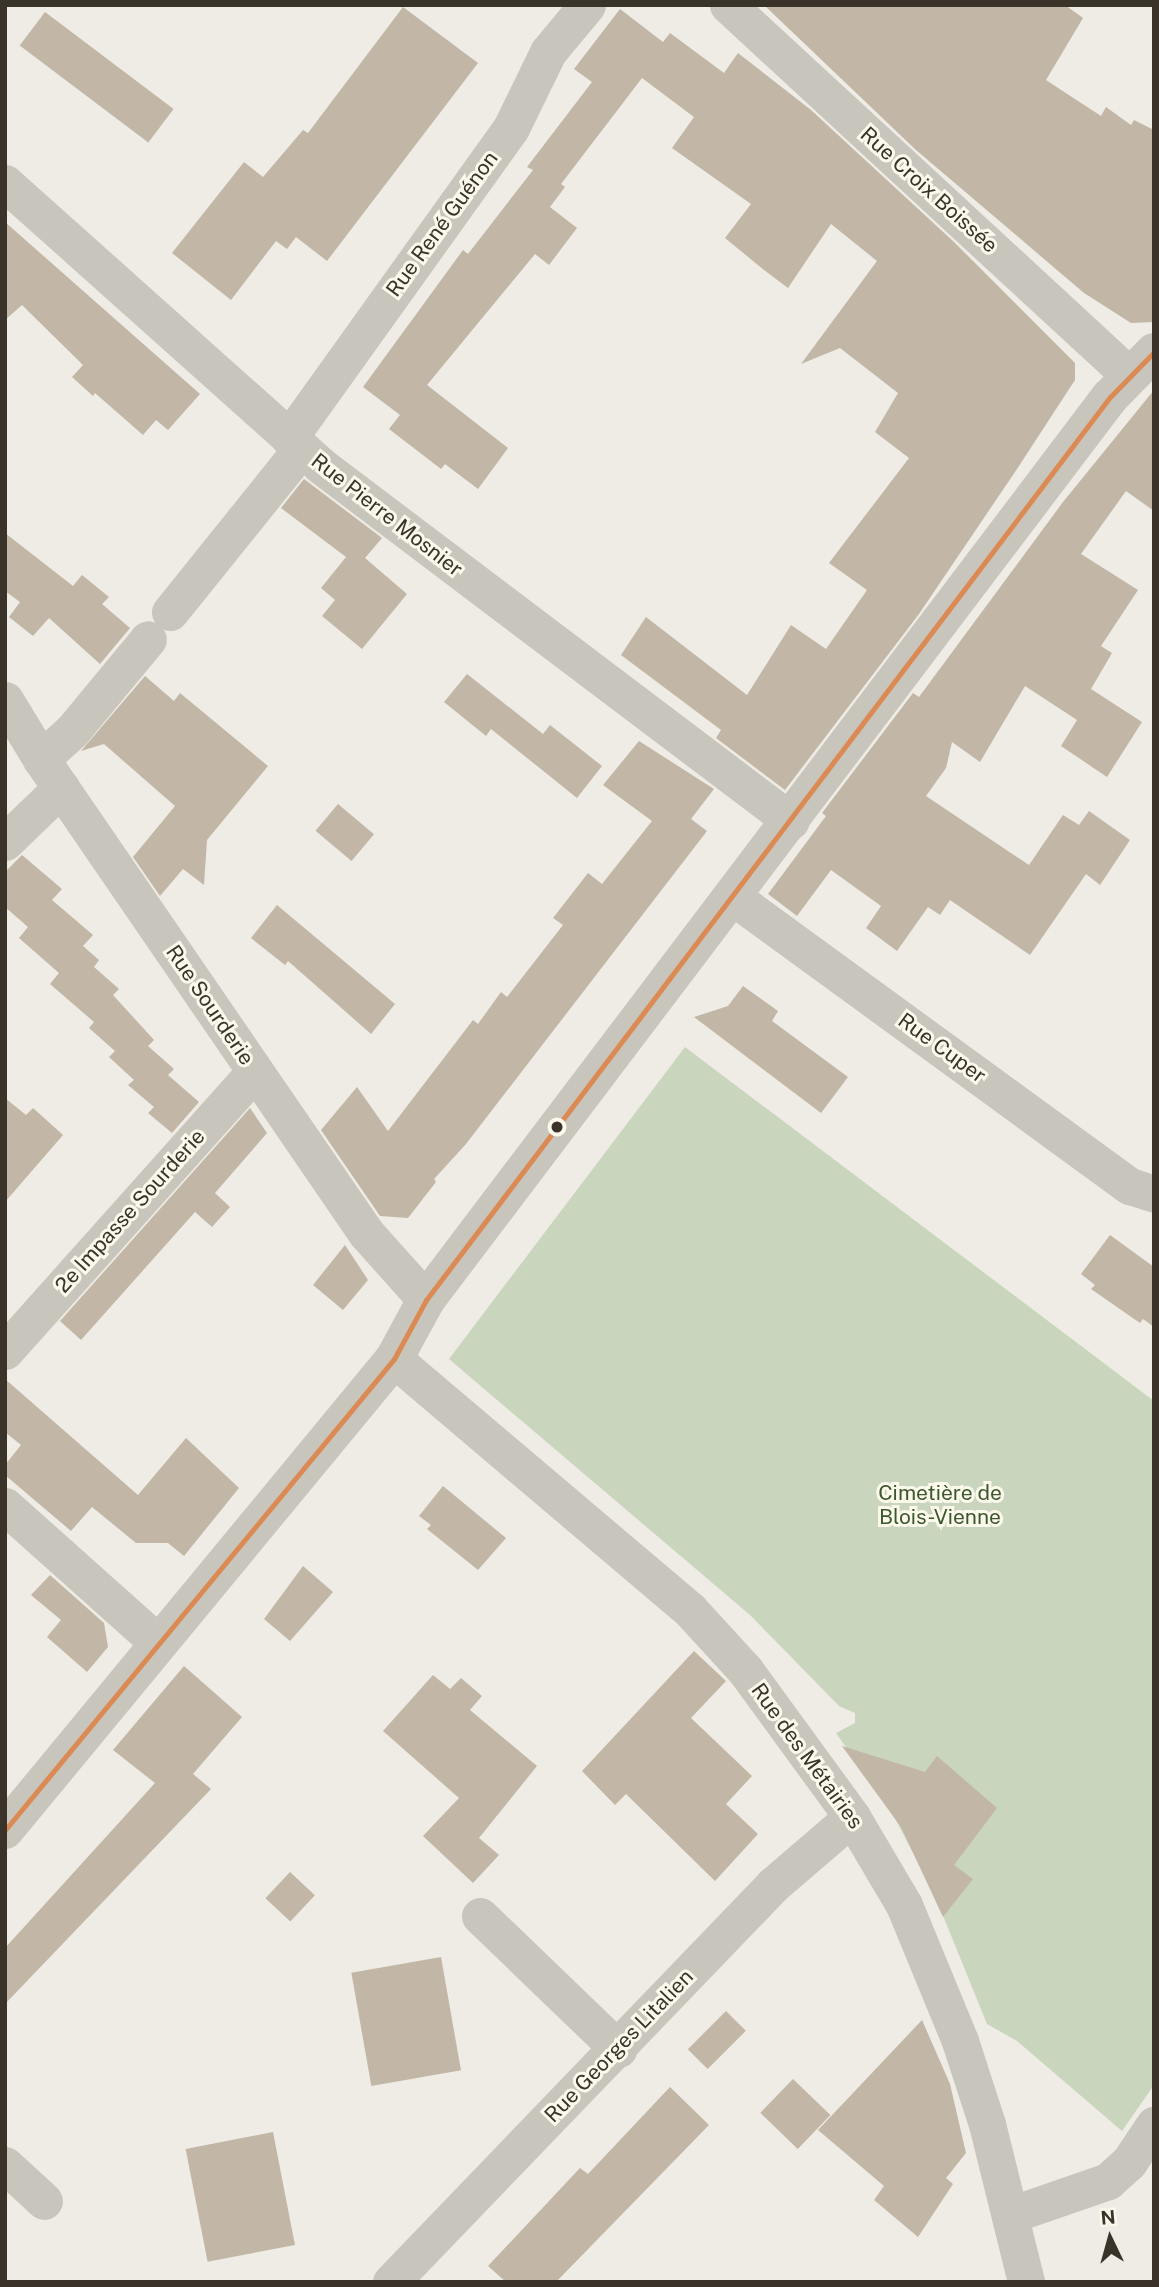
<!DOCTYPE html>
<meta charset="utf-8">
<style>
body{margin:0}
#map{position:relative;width:1159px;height:2287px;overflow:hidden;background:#eeece4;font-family:"Public Sans",sans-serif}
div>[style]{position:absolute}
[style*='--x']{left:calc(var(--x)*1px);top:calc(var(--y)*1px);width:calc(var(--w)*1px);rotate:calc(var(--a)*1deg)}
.green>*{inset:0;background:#cad5be}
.building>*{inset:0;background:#c2b6a6;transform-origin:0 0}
.minor>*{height:37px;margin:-18.5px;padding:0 18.5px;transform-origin:18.5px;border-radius:18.5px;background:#c8c5bd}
.tertiary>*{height:38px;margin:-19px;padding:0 19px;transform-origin:19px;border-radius:19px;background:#c8c5bd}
.bus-1>*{height:5px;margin:-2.5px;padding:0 2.5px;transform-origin:2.5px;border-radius:2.5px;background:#db8a54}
.dots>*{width:19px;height:19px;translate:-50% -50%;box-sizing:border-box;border:4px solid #fbf8ec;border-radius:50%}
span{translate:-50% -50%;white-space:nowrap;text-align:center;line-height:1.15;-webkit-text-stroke:6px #fbf8ec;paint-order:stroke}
.street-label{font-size:21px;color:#3a332a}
.park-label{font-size:21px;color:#3d582d}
.frame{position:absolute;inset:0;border:7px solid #3a332a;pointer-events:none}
.north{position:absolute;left:1075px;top:2203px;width:70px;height:70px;-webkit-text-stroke:5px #fbf8ec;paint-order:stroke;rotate:355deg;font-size:19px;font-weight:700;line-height:28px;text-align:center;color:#3a332a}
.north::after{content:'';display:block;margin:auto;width:24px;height:32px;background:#3a332a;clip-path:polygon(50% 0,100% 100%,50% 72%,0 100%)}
</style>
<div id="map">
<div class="green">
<i style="clip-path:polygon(685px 1047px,1154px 1401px,1154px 2085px,1122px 2131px,1017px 2041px,987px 2024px,933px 1891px,890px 1809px,836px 1733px,855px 1723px,855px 1713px,839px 1706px,750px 1615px,449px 1359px)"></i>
</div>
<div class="building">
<i style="clip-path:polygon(764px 5px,1065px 5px,1083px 18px,1046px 80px,1101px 116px,1106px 107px,1131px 125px,1134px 120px,1154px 130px,1154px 322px,1131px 323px,1084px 293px,916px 150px)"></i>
<i style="clip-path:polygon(403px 7px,478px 63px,327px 261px,296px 237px,287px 249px,276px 241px,231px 300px,172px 253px,244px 162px,263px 177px,303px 130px,308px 133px)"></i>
<i style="clip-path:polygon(620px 9px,663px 42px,670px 33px,724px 73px,738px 53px,811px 110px,954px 242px,1075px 363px,1075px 380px,1017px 469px,919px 614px,785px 790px,716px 738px,721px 730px,621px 655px,646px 617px,747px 695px,791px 625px,826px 649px,867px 590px,829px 563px,909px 458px,875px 432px,898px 393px,840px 348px,801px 364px,877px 261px,831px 224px,788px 288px,764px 270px,725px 238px,751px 204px,672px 148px,694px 117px,642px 78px,561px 184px,565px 187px,550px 207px,577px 228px,549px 265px,535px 254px,427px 385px,508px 448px,478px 489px,445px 464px,441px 469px,389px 429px,400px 415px,363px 387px,463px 250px,468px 254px,533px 170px,527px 167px,592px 82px,574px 69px)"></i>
<i style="left:45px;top:12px;width:161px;height:42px;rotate:37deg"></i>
<i style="clip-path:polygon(5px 222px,200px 394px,168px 430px,156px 420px,143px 435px,95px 393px,93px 396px,72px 377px,83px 365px,22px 305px,5px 320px)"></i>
<i style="clip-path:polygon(1154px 390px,1154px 511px,1126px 491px,1081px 554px,1138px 590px,1101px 646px,1112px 653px,1091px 689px,1142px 722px,1107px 777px,1061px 746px,1077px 720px,1025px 686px,980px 762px,952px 742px,946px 768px,926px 796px,1029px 865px,1063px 815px,1079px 825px,1089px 811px,1130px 840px,1100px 885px,1086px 874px,1030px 955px,950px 900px,940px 915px,928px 907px,897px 951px,866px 928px,881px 906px,831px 870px,797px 916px,768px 894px,826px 816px,822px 813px,913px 693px,919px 697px,1063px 502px)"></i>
<i style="clip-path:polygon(304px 479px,382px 538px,365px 558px,407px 594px,362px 649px,322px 616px,335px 600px,321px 588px,346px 557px,281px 508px)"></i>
<i style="clip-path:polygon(5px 533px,73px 586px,82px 575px,109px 597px,102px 604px,130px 628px,100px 664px,49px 618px,33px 636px,9px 617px,20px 602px,5px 591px)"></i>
<i style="clip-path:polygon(467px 674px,543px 734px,550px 725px,602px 766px,577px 798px,491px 729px,486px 736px,444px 702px)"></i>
<i style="clip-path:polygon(145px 676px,174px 701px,180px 693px,268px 766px,207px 840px,204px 885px,183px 869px,160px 896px,133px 857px,175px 806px,104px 744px,81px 751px)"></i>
<i style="clip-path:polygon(639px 741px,714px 789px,691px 819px,707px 831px,466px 1144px,434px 1179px,436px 1182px,408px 1218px,380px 1216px,321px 1130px,357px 1087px,388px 1131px,473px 1020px,478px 1024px,501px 992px,507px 997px,563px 925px,553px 918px,588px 873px,602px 884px,652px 821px,603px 785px)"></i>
<i style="left:338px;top:804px;width:47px;height:35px;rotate:40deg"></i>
<i style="clip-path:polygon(22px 855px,62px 889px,52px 900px,93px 935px,83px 946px,99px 960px,94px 967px,119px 989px,113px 995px,154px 1040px,148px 1046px,174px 1069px,168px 1075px,199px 1102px,172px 1133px,148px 1113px,154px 1107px,128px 1085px,134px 1080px,109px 1057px,115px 1051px,89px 1028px,94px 1022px,50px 984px,59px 973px,19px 938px,28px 927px,5px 907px,5px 872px)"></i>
<i style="clip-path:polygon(277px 905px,395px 1004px,371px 1034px,288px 961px,285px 965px,251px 938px)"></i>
<i style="clip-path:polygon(743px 986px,778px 1011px,772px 1021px,848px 1077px,821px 1113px,694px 1017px,728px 1006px)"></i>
<i style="clip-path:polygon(5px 1098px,26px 1115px,33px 1108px,63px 1135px,5px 1202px)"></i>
<i style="clip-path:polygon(250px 1108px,267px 1133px,215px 1193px,230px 1207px,212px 1227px,195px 1212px,81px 1340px,60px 1321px)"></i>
<i style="clip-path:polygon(1110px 1235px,1154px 1267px,1154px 1327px,1143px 1319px,1140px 1323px,1091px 1289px,1095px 1285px,1081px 1274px)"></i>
<i style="clip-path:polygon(345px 1245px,368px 1280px,343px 1310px,313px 1285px)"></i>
<i style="clip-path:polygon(5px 1379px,138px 1495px,186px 1438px,239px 1488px,184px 1556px,168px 1543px,136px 1543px,92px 1507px,71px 1531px,5px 1475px,5px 1465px,21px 1445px,5px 1432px)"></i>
<i style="clip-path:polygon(443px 1486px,506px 1538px,478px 1570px,427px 1529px,431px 1525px,419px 1516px)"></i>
<i style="clip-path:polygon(303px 1566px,333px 1592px,290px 1641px,264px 1619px)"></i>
<i style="clip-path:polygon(50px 1575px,104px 1623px,108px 1647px,87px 1672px,47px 1637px,61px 1620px,31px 1595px)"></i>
<i style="clip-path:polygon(694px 1651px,726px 1681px,691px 1718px,752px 1776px,726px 1804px,758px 1834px,715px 1881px,626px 1794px,615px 1805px,582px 1771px)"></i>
<i style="clip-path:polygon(184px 1666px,242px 1717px,193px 1774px,211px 1789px,5px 2004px,5px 1948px,155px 1783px,113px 1750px)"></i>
<i style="clip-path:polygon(433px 1675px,450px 1689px,461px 1678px,482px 1696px,470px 1710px,537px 1766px,479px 1838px,499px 1855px,473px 1883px,423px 1836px,459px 1798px,383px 1731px)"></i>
<i style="clip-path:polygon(842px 1746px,925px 1772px,937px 1756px,997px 1808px,954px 1865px,973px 1879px,943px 1917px,901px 1827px)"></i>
<i style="left:290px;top:1872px;width:34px;height:36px;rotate:43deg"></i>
<i style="left:441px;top:1957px;width:115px;height:91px;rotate:80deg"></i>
<i style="left:726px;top:2011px;width:28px;height:54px;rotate:45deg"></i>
<i style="clip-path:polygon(922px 2020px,950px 2084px,966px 2153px,946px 2178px,953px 2184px,918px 2237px,874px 2200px,884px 2186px,818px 2130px)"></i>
<i style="left:793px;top:2079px;width:52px;height:47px;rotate:44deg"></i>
<i style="clip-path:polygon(670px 2087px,709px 2125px,556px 2282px,506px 2282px,488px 2266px,580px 2168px,588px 2174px)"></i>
<i style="left:273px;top:2132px;width:115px;height:89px;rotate:79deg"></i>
</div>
<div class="minor">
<i style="--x:728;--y:5;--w:546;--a:42.7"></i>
<i style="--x:5;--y:183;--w:423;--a:41.8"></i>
<i style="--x:320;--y:465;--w:590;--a:37.08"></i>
<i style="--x:289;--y:438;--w:381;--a:-54.4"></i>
<i style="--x:511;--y:128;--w:85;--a:-64"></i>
<i style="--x:548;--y:52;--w:61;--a:-50.3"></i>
<i style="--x:170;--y:612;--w:209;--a:-51.2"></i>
<i style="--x:5;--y:700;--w:69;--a:58.6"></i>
<i style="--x:41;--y:759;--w:575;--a:55.56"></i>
<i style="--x:366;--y:1233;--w:90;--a:48.2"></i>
<i style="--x:41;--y:759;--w:42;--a:-42.1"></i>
<i style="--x:72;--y:731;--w:119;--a:-50.4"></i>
<i style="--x:5;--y:842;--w:78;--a:-44"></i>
<i style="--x:733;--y:897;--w:491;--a:36.1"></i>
<i style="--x:1130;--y:1186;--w:25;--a:18"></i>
<i style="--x:5;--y:1351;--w:375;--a:-48.2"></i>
<i style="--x:394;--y:1359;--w:388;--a:40.3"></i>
<i style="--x:690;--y:1610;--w:81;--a:47.5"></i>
<i style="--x:745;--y:1670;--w:182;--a:53.9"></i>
<i style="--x:852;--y:1817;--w:102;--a:59.4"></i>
<i style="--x:904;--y:1905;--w:147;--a:67.6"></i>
<i style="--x:960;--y:2041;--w:87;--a:72"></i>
<i style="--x:987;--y:2124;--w:163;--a:76.1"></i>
<i style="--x:5;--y:1506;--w:205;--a:41.8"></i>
<i style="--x:480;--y:1916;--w:192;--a:43.9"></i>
<i style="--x:5;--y:2165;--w:53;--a:42.7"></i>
<i style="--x:1010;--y:2215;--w:104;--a:-19.1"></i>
<i style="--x:1108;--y:2181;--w:28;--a:-42"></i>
<i style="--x:1129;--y:2162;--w:45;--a:-56"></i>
<i style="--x:391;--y:2282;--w:551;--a:-46.1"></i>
<i style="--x:773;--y:1885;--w:104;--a:-40.7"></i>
</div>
<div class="tertiary">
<i style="--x:5;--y:1830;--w:611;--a:-50.45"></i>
<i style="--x:394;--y:1359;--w:67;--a:-61.5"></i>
<i style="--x:426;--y:1300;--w:1133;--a:-52.86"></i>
<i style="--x:1110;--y:397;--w:63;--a:-45.6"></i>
</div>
<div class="bus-1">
<i style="--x:5;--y:1830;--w:611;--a:-50.45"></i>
<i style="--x:394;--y:1359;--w:67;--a:-61.5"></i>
<i style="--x:426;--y:1300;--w:1133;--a:-52.86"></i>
<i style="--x:1110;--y:397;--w:63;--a:-45.6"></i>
</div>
<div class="dots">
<i style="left:557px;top:1127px;background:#3a332a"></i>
</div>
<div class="street-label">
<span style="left:929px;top:190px;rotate:42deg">Rue Croix Boissée</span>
<span style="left:442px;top:224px;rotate:-54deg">Rue René Guénon</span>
<span style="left:387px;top:515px;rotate:38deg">Rue Pierre Mosnier</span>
<span style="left:210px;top:1005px;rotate:56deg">Rue Sourderie</span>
<span style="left:942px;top:1048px;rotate:36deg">Rue Cuper</span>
<span style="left:130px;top:1211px;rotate:-48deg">2e Impasse Sourderie</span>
<span style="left:807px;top:1756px;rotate:54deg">Rue des Métairies</span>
<span style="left:619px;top:2046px;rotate:-46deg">Rue Georges Litalien</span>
</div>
<div class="park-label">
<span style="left:940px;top:1505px">Cimetière de<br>Blois-Vienne</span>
</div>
<div class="frame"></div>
<div class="north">N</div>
</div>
